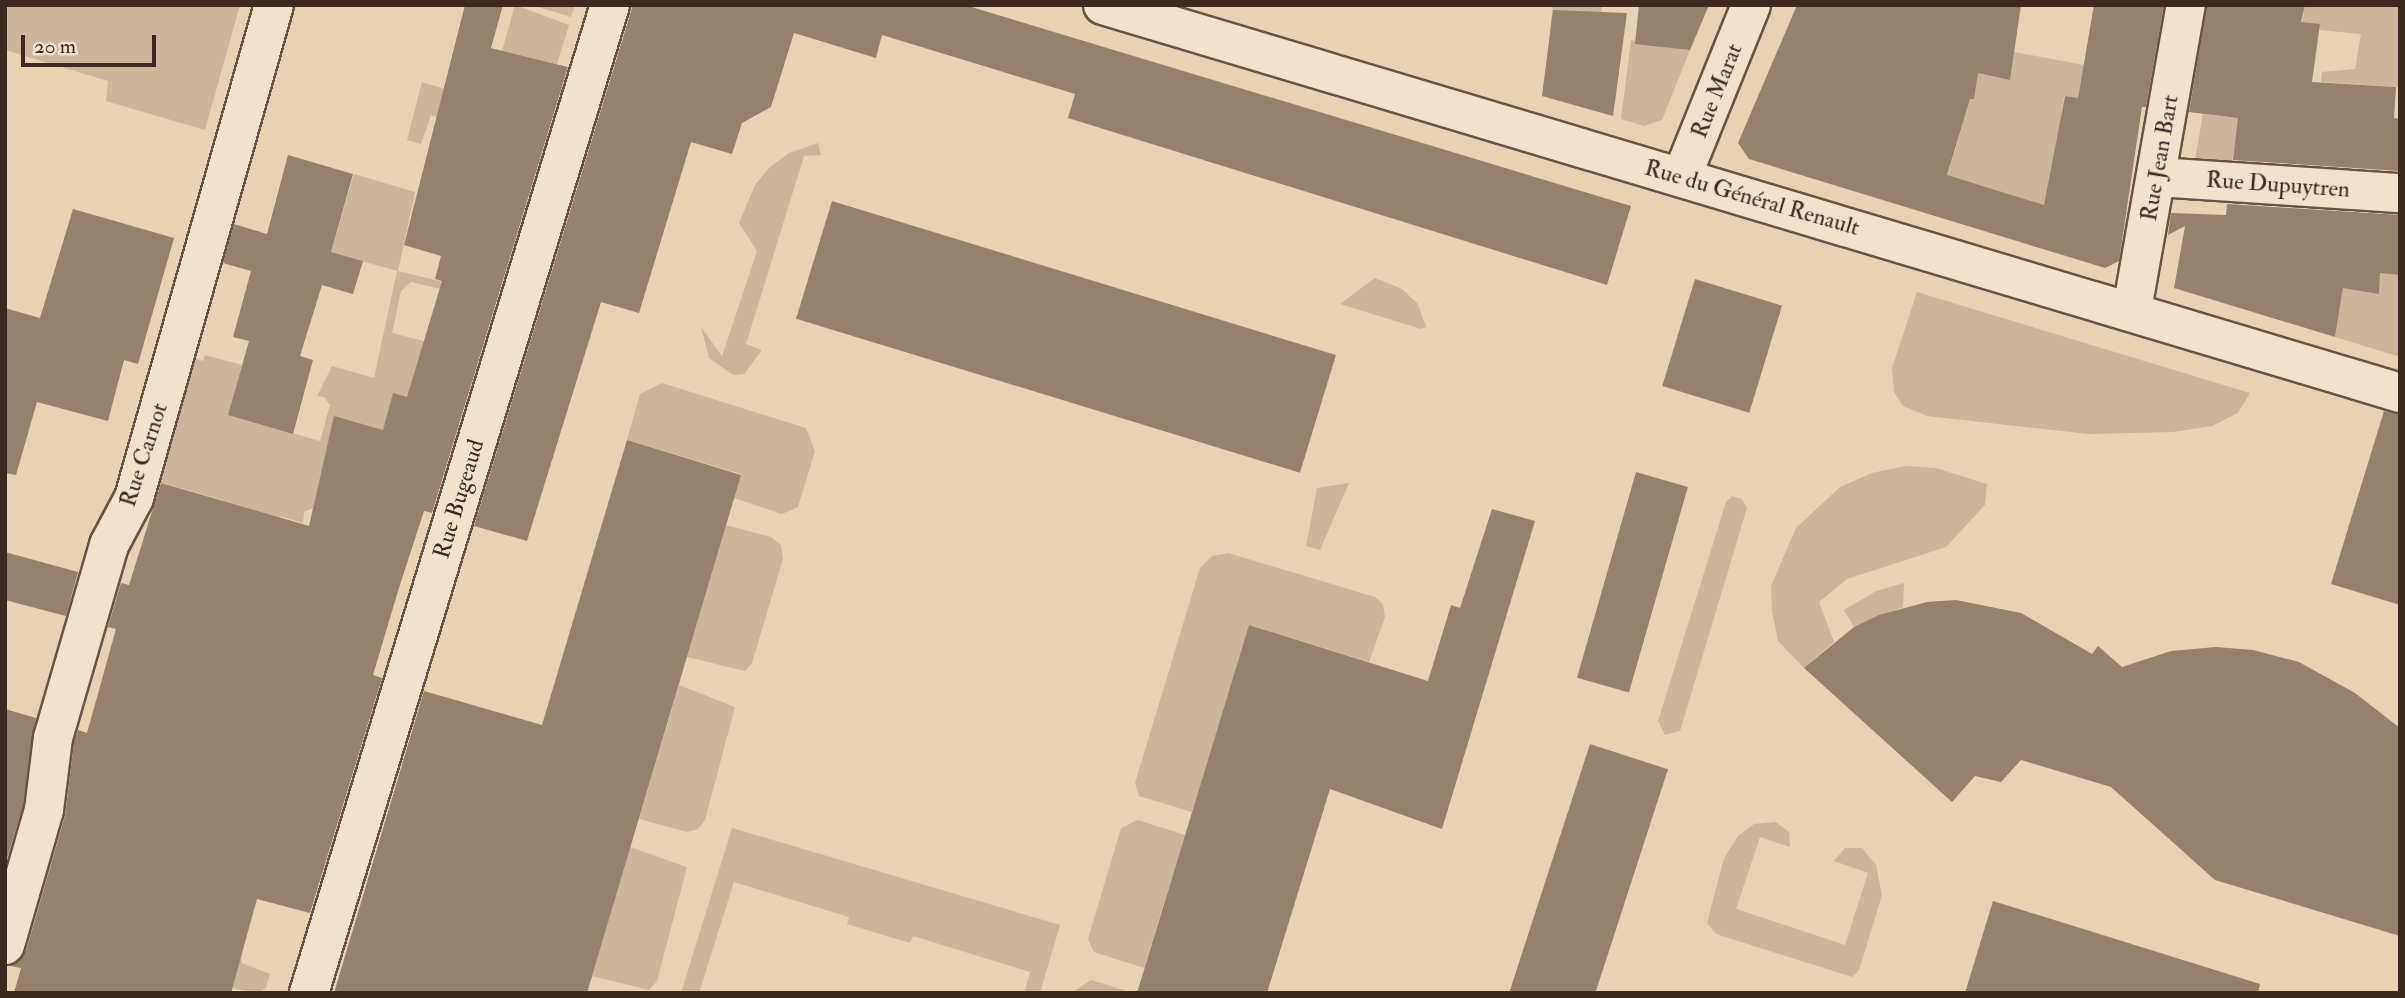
<!DOCTYPE html>
<meta charset="utf-8">
<style>
body{margin:0}
#map{position:relative;width:2405px;height:998px;overflow:hidden;background:#e9d2b1;font-family:"IM FELL Double Pica",serif}
div>[style]{position:absolute}
[style*='--x']{left:calc(var(--x)*1px);top:calc(var(--y)*1px);width:calc(var(--w)*1px);rotate:calc(var(--a)*1deg)}
.green>*{inset:0;background:#ccb599}
.building>*{inset:0;background:#96816c;transform-origin:0 0}
.roads{filter:drop-shadow(2px 0 #685346) drop-shadow(-2px 0 #685346) drop-shadow(0 2px #685346) drop-shadow(0 -2px #685346)}
.minor>*{height:38px;margin:-19px;padding:0 19px;transform-origin:19px;border-radius:19px;background:#f1e2cc}
span{translate:-50% -50%;white-space:nowrap;text-align:center;line-height:1.15;-webkit-text-stroke:5px #f1e2cc;paint-order:stroke}
.street-label{font-size:23px;color:#3d2922}
.frame{position:absolute;inset:0;border:7px solid #3d2922;pointer-events:none}
.scale{position:absolute;left:21px;top:35px;width:135px;height:32px;box-sizing:border-box;border:4px solid #3d2922;border-top:0;padding-left:9px;font-size:21px;line-height:24px;white-space:nowrap;color:#3d2922;-webkit-text-stroke:5px #f1e2cc;paint-order:stroke}
</style>
<div id="map">
<div class="green">
<i style="clip-path:polygon(5px 5px,240px 5px,205px 130px,106px 101px,108px 81px,5px 50px)"></i>
<i style="clip-path:polygon(515px 5px,569px 25px,557px 64px,502px 51px)"></i>
<i style="clip-path:polygon(532px 5px,575px 5px,571px 17px)"></i>
<i style="clip-path:polygon(1553px 5px,1602px 5px,1596px 49px,1549px 42px)"></i>
<i style="clip-path:polygon(2305px 5px,2400px 5px,2400px 87px,2321px 82px,2322px 72px,2355px 69px,2361px 34px,2319px 30px,2302px 23px)"></i>
<i style="clip-path:polygon(1631px 40px,1690px 50px,1662px 120px,1644px 126px,1621px 119px)"></i>
<i style="clip-path:polygon(2014px 52px,2084px 65px,2078px 98px,2064px 96px,2060px 122px,2080px 227px,1944px 187px,1970px 99px,1974px 99px,1978px 69px,2010px 80px)"></i>
<i style="clip-path:polygon(422px 82px,464px 95px,439px 118px,431px 115px,421px 144px,407px 140px)"></i>
<i style="clip-path:polygon(2203px 114px,2284px 123px,2245px 149px,2234px 149px,2232px 163px,2195px 160px)"></i>
<i style="clip-path:polygon(818px 143px,821px 155px,804px 156px,746px 344px,762px 350px,744px 374px,733px 375px,709px 358px,701px 327px,722px 356px,757px 251px,739px 223px,755px 185px,769px 168px,789px 153px)"></i>
<i style="clip-path:polygon(354px 174px,415px 192px,398px 271px,443px 282px,440px 289px,411px 282px,401px 291px,392px 333px,424px 341px,418px 401px,383px 430px,364px 425px,341px 447px,328px 444px,313px 508px,304px 512px,303px 523px,280px 516px,270px 556px,218px 524px,222px 500px,159px 482px,194px 358px,203px 361px,205px 355px,242px 365px,228px 415px,320px 441px,330px 405px,324px 397px,317px 396px,332px 366px,374px 378px,397px 271px,331px 252px)"></i>
<i style="clip-path:polygon(2380px 273px,2400px 274px,2400px 357px,2335px 337px,2345px 278px,2379px 294px)"></i>
<i style="clip-path:polygon(1375px 278px,1402px 289px,1418px 304px,1426px 327px,1421px 329px,1340px 304px)"></i>
<i style="clip-path:polygon(1917px 292px,2250px 393px,2238px 413px,2212px 426px,2173px 432px,2089px 434px,1927px 416px,1903px 406px,1894px 392px,1892px 368px)"></i>
<i style="clip-path:polygon(662px 383px,806px 428px,815px 451px,798px 507px,782px 514px,734px 498px,741px 474px,627px 440px,640px 394px)"></i>
<i style="clip-path:polygon(1905px 466px,1936px 468px,1987px 484px,1985px 505px,1946px 547px,1847px 579px,1819px 602px,1834px 642px,1804px 668px,1778px 641px,1772px 612px,1771px 586px,1796px 528px,1840px 487px,1872px 473px)"></i>
<i style="clip-path:polygon(1349px 483px,1320px 550px,1306px 546px,1317px 488px)"></i>
<i style="clip-path:polygon(1732px 496px,1742px 499px,1747px 508px,1680px 731px,1665px 735px,1658px 721px,1726px 502px)"></i>
<i style="clip-path:polygon(726px 525px,771px 537px,781px 545px,783px 559px,752px 663px,745px 671px,687px 657px)"></i>
<i style="clip-path:polygon(1228px 553px,1375px 597px,1383px 604px,1385px 617px,1369px 662px,1249px 625px,1192px 812px,1139px 796px,1135px 783px,1200px 568px,1212px 556px)"></i>
<i style="clip-path:polygon(1904px 583px,1903px 607px,1854px 627px,1844px 610px,1876px 591px)"></i>
<i style="clip-path:polygon(679px 685px,735px 707px,705px 820px,698px 829px,687px 832px,639px 819px)"></i>
<i style="clip-path:polygon(1138px 820px,1185px 835px,1144px 968px,1094px 952px,1088px 939px,1121px 828px)"></i>
<i style="clip-path:polygon(1776px 822px,1789px 832px,1790px 847px,1760px 837px,1736px 909px,1845px 945px,1868px 873px,1834px 861px,1845px 848px,1862px 848px,1876px 865px,1882px 895px,1859px 970px,1852px 977px,1716px 934px,1707px 923px,1724px 858px,1738px 836px,1754px 824px)"></i>
<i style="clip-path:polygon(732px 828px,1060px 925px,1040px 993px,1024px 993px,1030px 972px,913px 936px,910px 943px,847px 924px,849px 917px,734px 882px,699px 993px,681px 993px)"></i>
<i style="clip-path:polygon(630px 847px,687px 867px,657px 981px,649px 990px,592px 976px)"></i>
<i style="clip-path:polygon(241px 951px,242px 963px,270px 974px,266px 988px,256px 993px,219px 985px)"></i>
<i style="clip-path:polygon(1091px 980px,1133px 993px,1071px 993px)"></i>
</div>
<div class="building">
<i style="clip-path:polygon(465px 5px,503px 5px,491px 48px,568px 67px,432px 513px,424px 511px,398px 591px,373px 675px,382px 678px,310px 913px,257px 899px,231px 993px,14px 993px,21px 968px,10px 966px,26px 951px,65px 816px,74px 742px,78px 730px,87px 733px,116px 629px,108px 627px,121px 583px,129px 585px,161px 483px,309px 526px,334px 416px,383px 430px,393px 393px,407px 397px,442px 281px,435px 279px,441px 256px,404px 245px)"></i>
<i style="clip-path:polygon(633px 5px,965px 5px,1631px 206px,1607px 285px,1068px 118px,1075px 94px,882px 35px,876px 58px,794px 33px,771px 107px,742px 123px,732px 154px,691px 142px,639px 313px,601px 302px,527px 541px,474px 526px)"></i>
<i style="clip-path:polygon(1639px 5px,1709px 5px,1690px 50px,1635px 44px)"></i>
<i style="clip-path:polygon(1797px 5px,2021px 5px,2010px 80px,1978px 73px,1974px 99px,1970px 99px,1947px 175px,2044px 205px,2065px 96px,2078px 98px,2094px 5px,2164px 5px,2146px 107px,2142px 107px,2119px 261px,2105px 268px,1749px 159px,1738px 143px)"></i>
<i style="clip-path:polygon(2207px 5px,2305px 5px,2301px 22px,2320px 24px,2312px 82px,2396px 87px,2394px 118px,2400px 119px,2400px 171px,2233px 160px,2238px 118px,2189px 112px)"></i>
<i style="clip-path:polygon(1553px 10px,1627px 13px,1613px 116px,1542px 96px)"></i>
<i style="clip-path:polygon(288px 155px,353px 174px,331px 252px,363px 261px,353px 294px,322px 285px,300px 356px,313px 360px,293px 434px,228px 415px,249px 341px,233px 337px,251px 271px,223px 263px,234px 224px,267px 234px)"></i>
<i style="left:832px;top:201px;width:527px;height:123px;rotate:17deg"></i>
<i style="clip-path:polygon(2227px 204px,2400px 215px,2400px 275px,2380px 273px,2379px 294px,2343px 288px,2335px 337px,2174px 288px,2185px 226px,2168px 235px,2171px 213px,2226px 215px)"></i>
<i style="clip-path:polygon(73px 209px,174px 238px,138px 364px,124px 360px,108px 421px,37px 402px,16px 475px,5px 473px,5px 308px,40px 318px)"></i>
<i style="left:1695px;top:279px;width:91px;height:112px;rotate:17deg"></i>
<i style="clip-path:polygon(2384px 411px,2400px 414px,2400px 605px,2331px 584px)"></i>
<i style="clip-path:polygon(627px 440px,741px 475px,587px 993px,334px 993px,424px 691px,542px 725px)"></i>
<i style="left:1636px;top:472px;width:54px;height:214px;rotate:16deg"></i>
<i style="clip-path:polygon(1492px 509px,1535px 521px,1442px 829px,1330px 789px,1267px 993px,1137px 993px,1249px 625px,1428px 681px,1451px 605px,1460px 608px)"></i>
<i style="clip-path:polygon(5px 552px,78px 572px,66px 616px,5px 600px)"></i>
<i style="clip-path:polygon(1956px 600px,2021px 613px,2092px 654px,2098px 646px,2122px 667px,2171px 651px,2216px 647px,2253px 650px,2299px 662px,2355px 693px,2400px 728px,2400px 936px,2215px 880px,2111px 787px,2021px 760px,2001px 782px,1975px 776px,1952px 802px,1804px 668px,1854px 627px,1879px 615px,1927px 602px)"></i>
<i style="clip-path:polygon(5px 709px,36px 718px,23px 806px,5px 865px)"></i>
<i style="left:1590px;top:744px;width:82px;height:261px;rotate:18deg"></i>
<i style="clip-path:polygon(1993px 901px,2260px 984px,2258px 993px,1965px 993px)"></i>
</div>
<div class="roads">
<div class="minor">
<i style="--x:1103;--y:5;--w:1354;--a:16.65"></i>
<i style="--x:1682;--y:176;--w:184;--a:-68"></i>
<i style="--x:2157;--y:177;--w:244;--a:3.8"></i>
<i style="--x:2132;--y:310;--w:310;--a:-80"></i>
<i style="--x:5;--y:945;--w:141;--a:-73.9"></i>
<i style="--x:44;--y:810;--w:73;--a:-82.9"></i>
<i style="--x:53;--y:738;--w:201;--a:-73.8"></i>
<i style="--x:109;--y:545;--w:53;--a:-62"></i>
<i style="--x:134;--y:498;--w:512;--a:-74.15"></i>
<i style="--x:309;--y:993;--w:1033;--a:-73.06"></i>
</div>
</div>
<div class="street-label">
<span style="left:1717px;top:91px;rotate:-68deg">Rue Marat</span>
<span style="left:2160px;top:158px;rotate:-80deg">Rue Jean Bart</span>
<span style="left:2278px;top:185px;rotate:4deg">Rue Dupuytren</span>
<span style="left:1752px;top:198px;rotate:16deg">Rue du Général Renault</span>
<span style="left:144px;top:455px;rotate:-72deg">Rue Carnot</span>
<span style="left:459px;top:499px;rotate:-73deg">Rue Bugeaud</span>
</div>
<div class="frame"></div>
<div class="scale">20 m</div>
</div>
